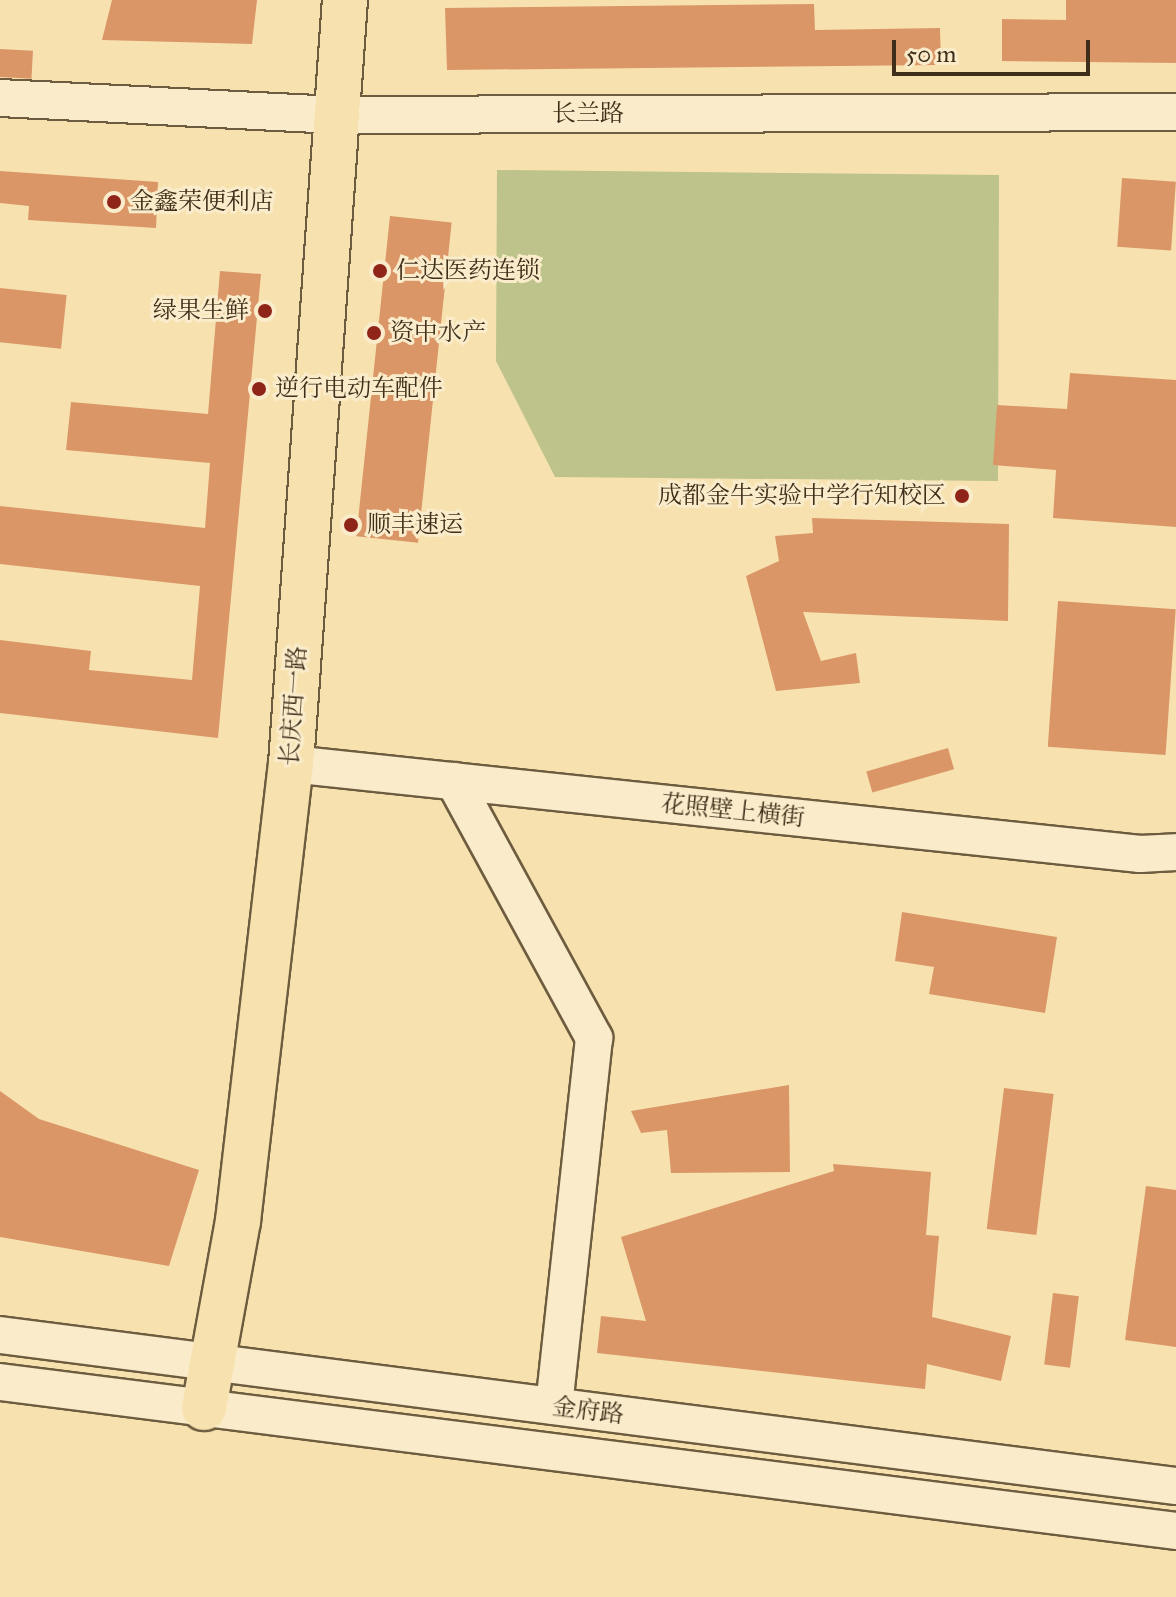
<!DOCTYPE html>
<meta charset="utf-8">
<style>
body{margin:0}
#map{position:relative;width:1176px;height:1597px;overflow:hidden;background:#f7e2af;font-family:"IM FELL Great Primer","Noto Serif SC",serif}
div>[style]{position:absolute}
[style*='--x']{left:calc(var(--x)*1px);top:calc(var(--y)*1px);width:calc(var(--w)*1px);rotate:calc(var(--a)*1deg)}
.green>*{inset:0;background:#bdc38b}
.building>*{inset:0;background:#da9667;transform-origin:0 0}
.roads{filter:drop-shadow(2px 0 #6d5c3f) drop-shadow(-2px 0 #6d5c3f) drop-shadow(0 2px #6d5c3f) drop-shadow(0 -2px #6d5c3f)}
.minor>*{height:36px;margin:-18px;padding:0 18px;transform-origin:18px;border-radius:18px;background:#faeccb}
.major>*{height:44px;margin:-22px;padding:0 22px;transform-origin:22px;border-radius:22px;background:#f7e2af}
.dots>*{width:22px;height:22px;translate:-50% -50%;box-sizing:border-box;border:4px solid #faeccb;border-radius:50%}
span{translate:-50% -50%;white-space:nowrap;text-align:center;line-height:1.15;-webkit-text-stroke:6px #faeccb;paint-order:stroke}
.street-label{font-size:24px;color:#3f2f1a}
.poi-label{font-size:24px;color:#3f2f1a}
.left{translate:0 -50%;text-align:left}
.right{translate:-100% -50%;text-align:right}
.scale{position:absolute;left:892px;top:40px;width:198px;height:36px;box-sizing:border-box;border:4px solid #3f2f1a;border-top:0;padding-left:10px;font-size:24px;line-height:28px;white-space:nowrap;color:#3f2f1a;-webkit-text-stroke:6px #faeccb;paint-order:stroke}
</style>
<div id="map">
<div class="green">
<i style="clip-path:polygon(497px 170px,999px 175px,998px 481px,555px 477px,496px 361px)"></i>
</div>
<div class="building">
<i style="clip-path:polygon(112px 0,257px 0,252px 44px,102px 40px)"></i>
<i style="clip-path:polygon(1066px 0,1176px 0,1176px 63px,1002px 61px,1002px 19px,1066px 20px)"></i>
<i style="clip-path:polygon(814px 4px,815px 30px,940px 28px,941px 65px,447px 70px,445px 8px)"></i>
<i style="left:0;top:49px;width:33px;height:28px;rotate:3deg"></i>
<i style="clip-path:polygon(0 171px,158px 182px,156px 228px,28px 220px,29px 206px,0 203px)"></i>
<i style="left:1122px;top:178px;width:54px;height:69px;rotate:4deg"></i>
<i style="left:390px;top:216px;width:62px;height:322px;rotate:6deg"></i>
<i style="clip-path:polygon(220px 271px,261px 274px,218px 738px,0 713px,0 640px,91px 651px,89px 670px,192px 680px,200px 586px,0 564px,0 506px,205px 528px,210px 463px,66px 450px,71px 402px,208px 414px)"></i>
<i style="left:0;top:288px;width:67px;height:54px;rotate:6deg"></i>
<i style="clip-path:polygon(1070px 373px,1176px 380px,1176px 527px,1053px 518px,1056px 470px,993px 465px,997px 405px,1067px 409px)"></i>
<i style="clip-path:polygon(812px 518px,1009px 524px,1008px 621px,803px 612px,821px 661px,856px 653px,860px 683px,776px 691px,746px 576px,779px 561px,775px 536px,813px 533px)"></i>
<i style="left:1058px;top:601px;width:118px;height:146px;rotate:4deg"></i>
<i style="left:948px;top:748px;width:22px;height:85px;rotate:74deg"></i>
<i style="clip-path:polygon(902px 912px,1057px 937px,1045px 1013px,929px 994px,934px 967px,895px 961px)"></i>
<i style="clip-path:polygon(789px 1085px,790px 1172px,671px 1173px,667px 1130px,641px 1133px,631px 1111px)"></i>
<i style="left:1004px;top:1088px;width:50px;height:142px;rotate:7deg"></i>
<i style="clip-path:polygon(0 1091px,39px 1119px,199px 1170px,169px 1266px,0 1237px)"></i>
<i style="clip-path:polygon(833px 1164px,931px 1172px,926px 1235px,939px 1236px,932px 1317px,1011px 1336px,1001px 1381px,927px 1364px,925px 1389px,597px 1353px,601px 1316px,646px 1321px,621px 1237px,834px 1171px)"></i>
<i style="clip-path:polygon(1146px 1186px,1176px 1190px,1176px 1347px,1125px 1340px)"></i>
<i style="left:1053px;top:1293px;width:26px;height:72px;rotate:7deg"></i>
</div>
<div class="roads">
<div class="minor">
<i style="--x:0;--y:98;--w:337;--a:2.9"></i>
<i style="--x:337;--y:115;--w:839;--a:-0.2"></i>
<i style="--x:291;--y:764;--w:854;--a:6.05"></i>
<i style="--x:1140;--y:854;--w:36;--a:-3"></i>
<i style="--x:454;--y:781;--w:293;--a:61.4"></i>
<i style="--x:594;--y:1038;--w:370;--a:96.2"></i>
<i style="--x:0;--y:1335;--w:1186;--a:7.32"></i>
<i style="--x:0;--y:1382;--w:1185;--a:7.22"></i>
</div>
<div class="major">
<i style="--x:204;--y:1408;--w:190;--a:-79.7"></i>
<i style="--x:238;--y:1221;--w:460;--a:-83.4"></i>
<i style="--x:291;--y:764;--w:766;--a:-85.96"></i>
</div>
</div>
<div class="dots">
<i style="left:114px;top:202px;background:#8f2418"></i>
<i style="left:380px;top:271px;background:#8f2418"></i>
<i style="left:265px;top:311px;background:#8f2418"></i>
<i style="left:374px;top:333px;background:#8f2418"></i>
<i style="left:259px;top:389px;background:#8f2418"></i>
<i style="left:962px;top:496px;background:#8f2418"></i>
<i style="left:351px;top:525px;background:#8f2418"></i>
</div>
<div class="street-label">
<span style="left:588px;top:114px">长兰路</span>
<span style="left:294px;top:706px;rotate:-86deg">长庆西一路</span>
<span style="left:733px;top:811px;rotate:6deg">花照壁上横街</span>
<span style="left:588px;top:1411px;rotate:7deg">金府路</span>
</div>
<div class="poi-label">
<span class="left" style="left:130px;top:202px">金鑫荣便利店</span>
<span class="left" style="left:396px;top:271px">仁达医药连锁</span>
<span class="right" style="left:249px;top:311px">绿果生鲜</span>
<span class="left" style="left:390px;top:333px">资中水产</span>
<span class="left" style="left:275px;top:389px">逆行电动车配件</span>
<span class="right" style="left:946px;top:496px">成都金牛实验中学行知校区</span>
<span class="left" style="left:367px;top:525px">顺丰速运</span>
</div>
<div class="scale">50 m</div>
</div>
